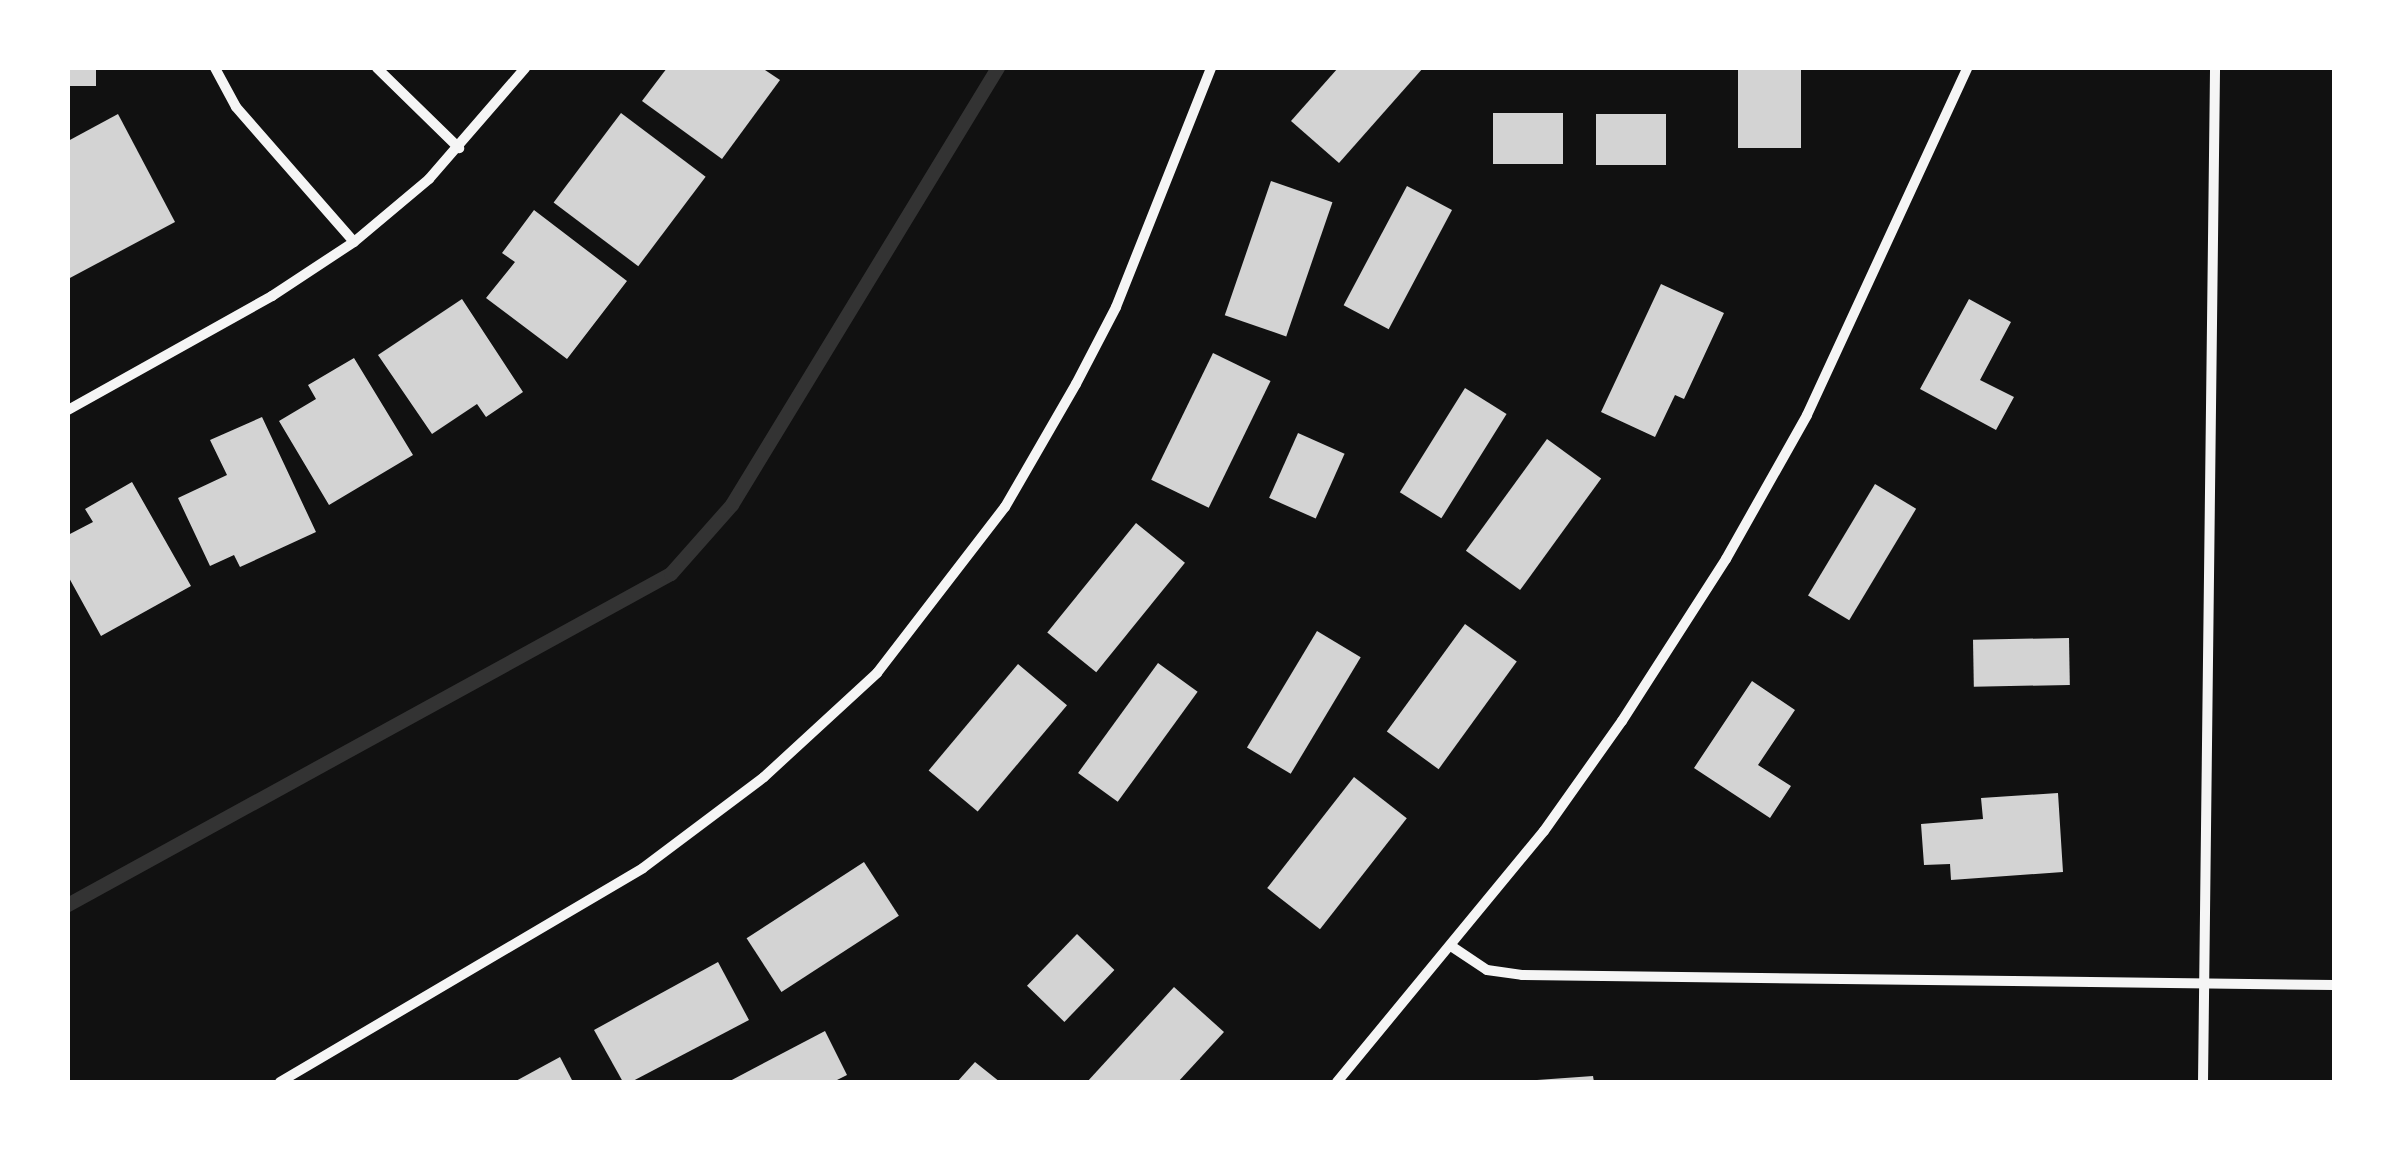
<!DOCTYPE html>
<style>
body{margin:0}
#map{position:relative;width:2402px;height:1150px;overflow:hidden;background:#111;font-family:Jost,sans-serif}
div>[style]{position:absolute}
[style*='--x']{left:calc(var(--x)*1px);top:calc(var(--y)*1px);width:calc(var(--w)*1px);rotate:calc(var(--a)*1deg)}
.stream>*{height:14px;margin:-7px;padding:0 7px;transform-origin:7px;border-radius:7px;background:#333}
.building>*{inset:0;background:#d3d3d3;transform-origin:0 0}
.minor>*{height:10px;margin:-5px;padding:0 5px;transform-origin:5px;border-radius:5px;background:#f5f5f5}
span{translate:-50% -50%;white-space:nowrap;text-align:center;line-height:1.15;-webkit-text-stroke:8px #fff;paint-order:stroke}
.frame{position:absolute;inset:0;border:70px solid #fff;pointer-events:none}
</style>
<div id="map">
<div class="stream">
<i style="--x:68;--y:905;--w:688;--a:-28.76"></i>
<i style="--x:671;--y:574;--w:92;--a:-48.5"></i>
<i style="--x:732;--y:505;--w:512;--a:-58.67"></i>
</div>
<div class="building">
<i style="left:68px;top:68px;width:28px;height:18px"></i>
<i style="clip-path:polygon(667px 68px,762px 68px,780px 80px,722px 159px,642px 101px)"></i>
<i style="clip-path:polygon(1338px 68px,1423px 68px,1339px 163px,1291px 121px)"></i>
<i style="left:1738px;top:68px;width:63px;height:80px"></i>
<i style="left:621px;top:113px;width:106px;height:112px;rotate:37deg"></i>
<i style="left:1493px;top:113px;width:70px;height:51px"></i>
<i style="clip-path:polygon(118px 114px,175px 222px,68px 279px,68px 141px)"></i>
<i style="left:1596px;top:114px;width:70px;height:51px"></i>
<i style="left:1271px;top:181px;width:65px;height:142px;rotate:19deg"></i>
<i style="left:1407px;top:186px;width:51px;height:135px;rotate:28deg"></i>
<i style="clip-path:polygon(534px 210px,627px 281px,567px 359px,486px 298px,515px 262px,502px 253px)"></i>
<i style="clip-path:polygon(1661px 284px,1724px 313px,1684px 399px,1675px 395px,1655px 437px,1601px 412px)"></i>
<i style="clip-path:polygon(462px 299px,523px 392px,486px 417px,477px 404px,432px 434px,378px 355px)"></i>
<i style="clip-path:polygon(1969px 299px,2011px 322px,1980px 380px,2014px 397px,1996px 430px,1920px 389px)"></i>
<i style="left:1213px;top:353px;width:64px;height:141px;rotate:26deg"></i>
<i style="clip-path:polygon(354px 358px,413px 455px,329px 505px,279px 421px,316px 399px,308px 385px)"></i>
<i style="left:1465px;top:388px;width:49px;height:123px;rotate:32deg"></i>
<i style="clip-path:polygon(262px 417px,316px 532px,240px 567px,234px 555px,210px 566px,178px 498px,227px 475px,210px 440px)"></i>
<i style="left:1298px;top:433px;width:51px;height:71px;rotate:24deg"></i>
<i style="left:1547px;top:439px;width:67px;height:138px;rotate:36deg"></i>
<i style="clip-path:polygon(132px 482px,191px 586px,101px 636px,68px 576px,68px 535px,93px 522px,85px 509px)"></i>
<i style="left:1875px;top:484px;width:48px;height:130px;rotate:31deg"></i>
<i style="left:1136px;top:523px;width:63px;height:141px;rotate:39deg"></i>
<i style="left:1465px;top:624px;width:64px;height:133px;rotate:36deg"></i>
<i style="left:1317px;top:631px;width:51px;height:136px;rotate:31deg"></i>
<i style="left:2069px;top:638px;width:47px;height:96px;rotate:89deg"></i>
<i style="left:1158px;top:663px;width:49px;height:136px;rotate:36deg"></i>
<i style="left:1018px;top:664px;width:64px;height:139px;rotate:40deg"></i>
<i style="clip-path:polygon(1752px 681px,1795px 710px,1758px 765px,1791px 786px,1770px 818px,1694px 768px)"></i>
<i style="left:1354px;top:777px;width:67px;height:141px;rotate:38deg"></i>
<i style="clip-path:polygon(2058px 793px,2063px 872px,1951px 880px,1950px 864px,1924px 865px,1921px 824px,1983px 819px,1981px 798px)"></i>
<i style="left:864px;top:862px;width:64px;height:140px;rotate:57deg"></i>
<i style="left:1077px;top:934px;width:52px;height:72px;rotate:44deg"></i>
<i style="clip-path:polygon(718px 962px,749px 1020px,631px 1082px,623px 1082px,594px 1030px)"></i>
<i style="clip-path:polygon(1174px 987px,1224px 1032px,1178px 1082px,1087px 1082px)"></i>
<i style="clip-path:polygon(825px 1031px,847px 1075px,833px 1082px,728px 1082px)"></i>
<i style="clip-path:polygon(560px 1057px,573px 1082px,514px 1082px)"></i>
<i style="clip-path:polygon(975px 1062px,1000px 1082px,957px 1082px)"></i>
<i style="clip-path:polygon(1593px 1076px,1594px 1082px,1537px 1082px,1537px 1080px)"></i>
</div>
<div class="minor">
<i style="--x:215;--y:68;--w:44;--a:61.7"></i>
<i style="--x:236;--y:107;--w:179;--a:48.8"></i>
<i style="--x:377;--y:68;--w:115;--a:44.3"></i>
<i style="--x:68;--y:410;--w:234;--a:-29.2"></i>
<i style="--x:272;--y:296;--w:98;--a:-33.4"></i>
<i style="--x:354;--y:242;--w:98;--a:-40"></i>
<i style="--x:429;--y:179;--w:147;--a:-49.1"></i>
<i style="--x:1451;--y:946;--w:43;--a:33.7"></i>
<i style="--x:1487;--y:970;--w:35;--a:8"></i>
<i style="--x:1522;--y:975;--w:812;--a:0.71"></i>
<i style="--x:280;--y:1082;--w:421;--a:-30.5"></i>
<i style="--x:643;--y:868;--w:151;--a:-36.9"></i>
<i style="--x:764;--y:777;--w:154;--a:-42.6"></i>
<i style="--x:877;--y:673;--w:210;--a:-52.4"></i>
<i style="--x:1005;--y:507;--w:142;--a:-60"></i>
<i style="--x:1076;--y:384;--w:87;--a:-62.5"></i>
<i style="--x:1116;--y:307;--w:257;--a:-68.3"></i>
<i style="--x:1337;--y:1082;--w:325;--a:-50.5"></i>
<i style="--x:1544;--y:831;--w:135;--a:-54.7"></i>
<i style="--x:1622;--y:721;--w:193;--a:-57.3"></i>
<i style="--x:1726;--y:559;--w:165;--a:-60.6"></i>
<i style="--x:1807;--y:415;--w:382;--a:-65.2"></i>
<i style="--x:2203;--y:1082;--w:1014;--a:-89.32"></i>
</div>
<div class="frame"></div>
</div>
